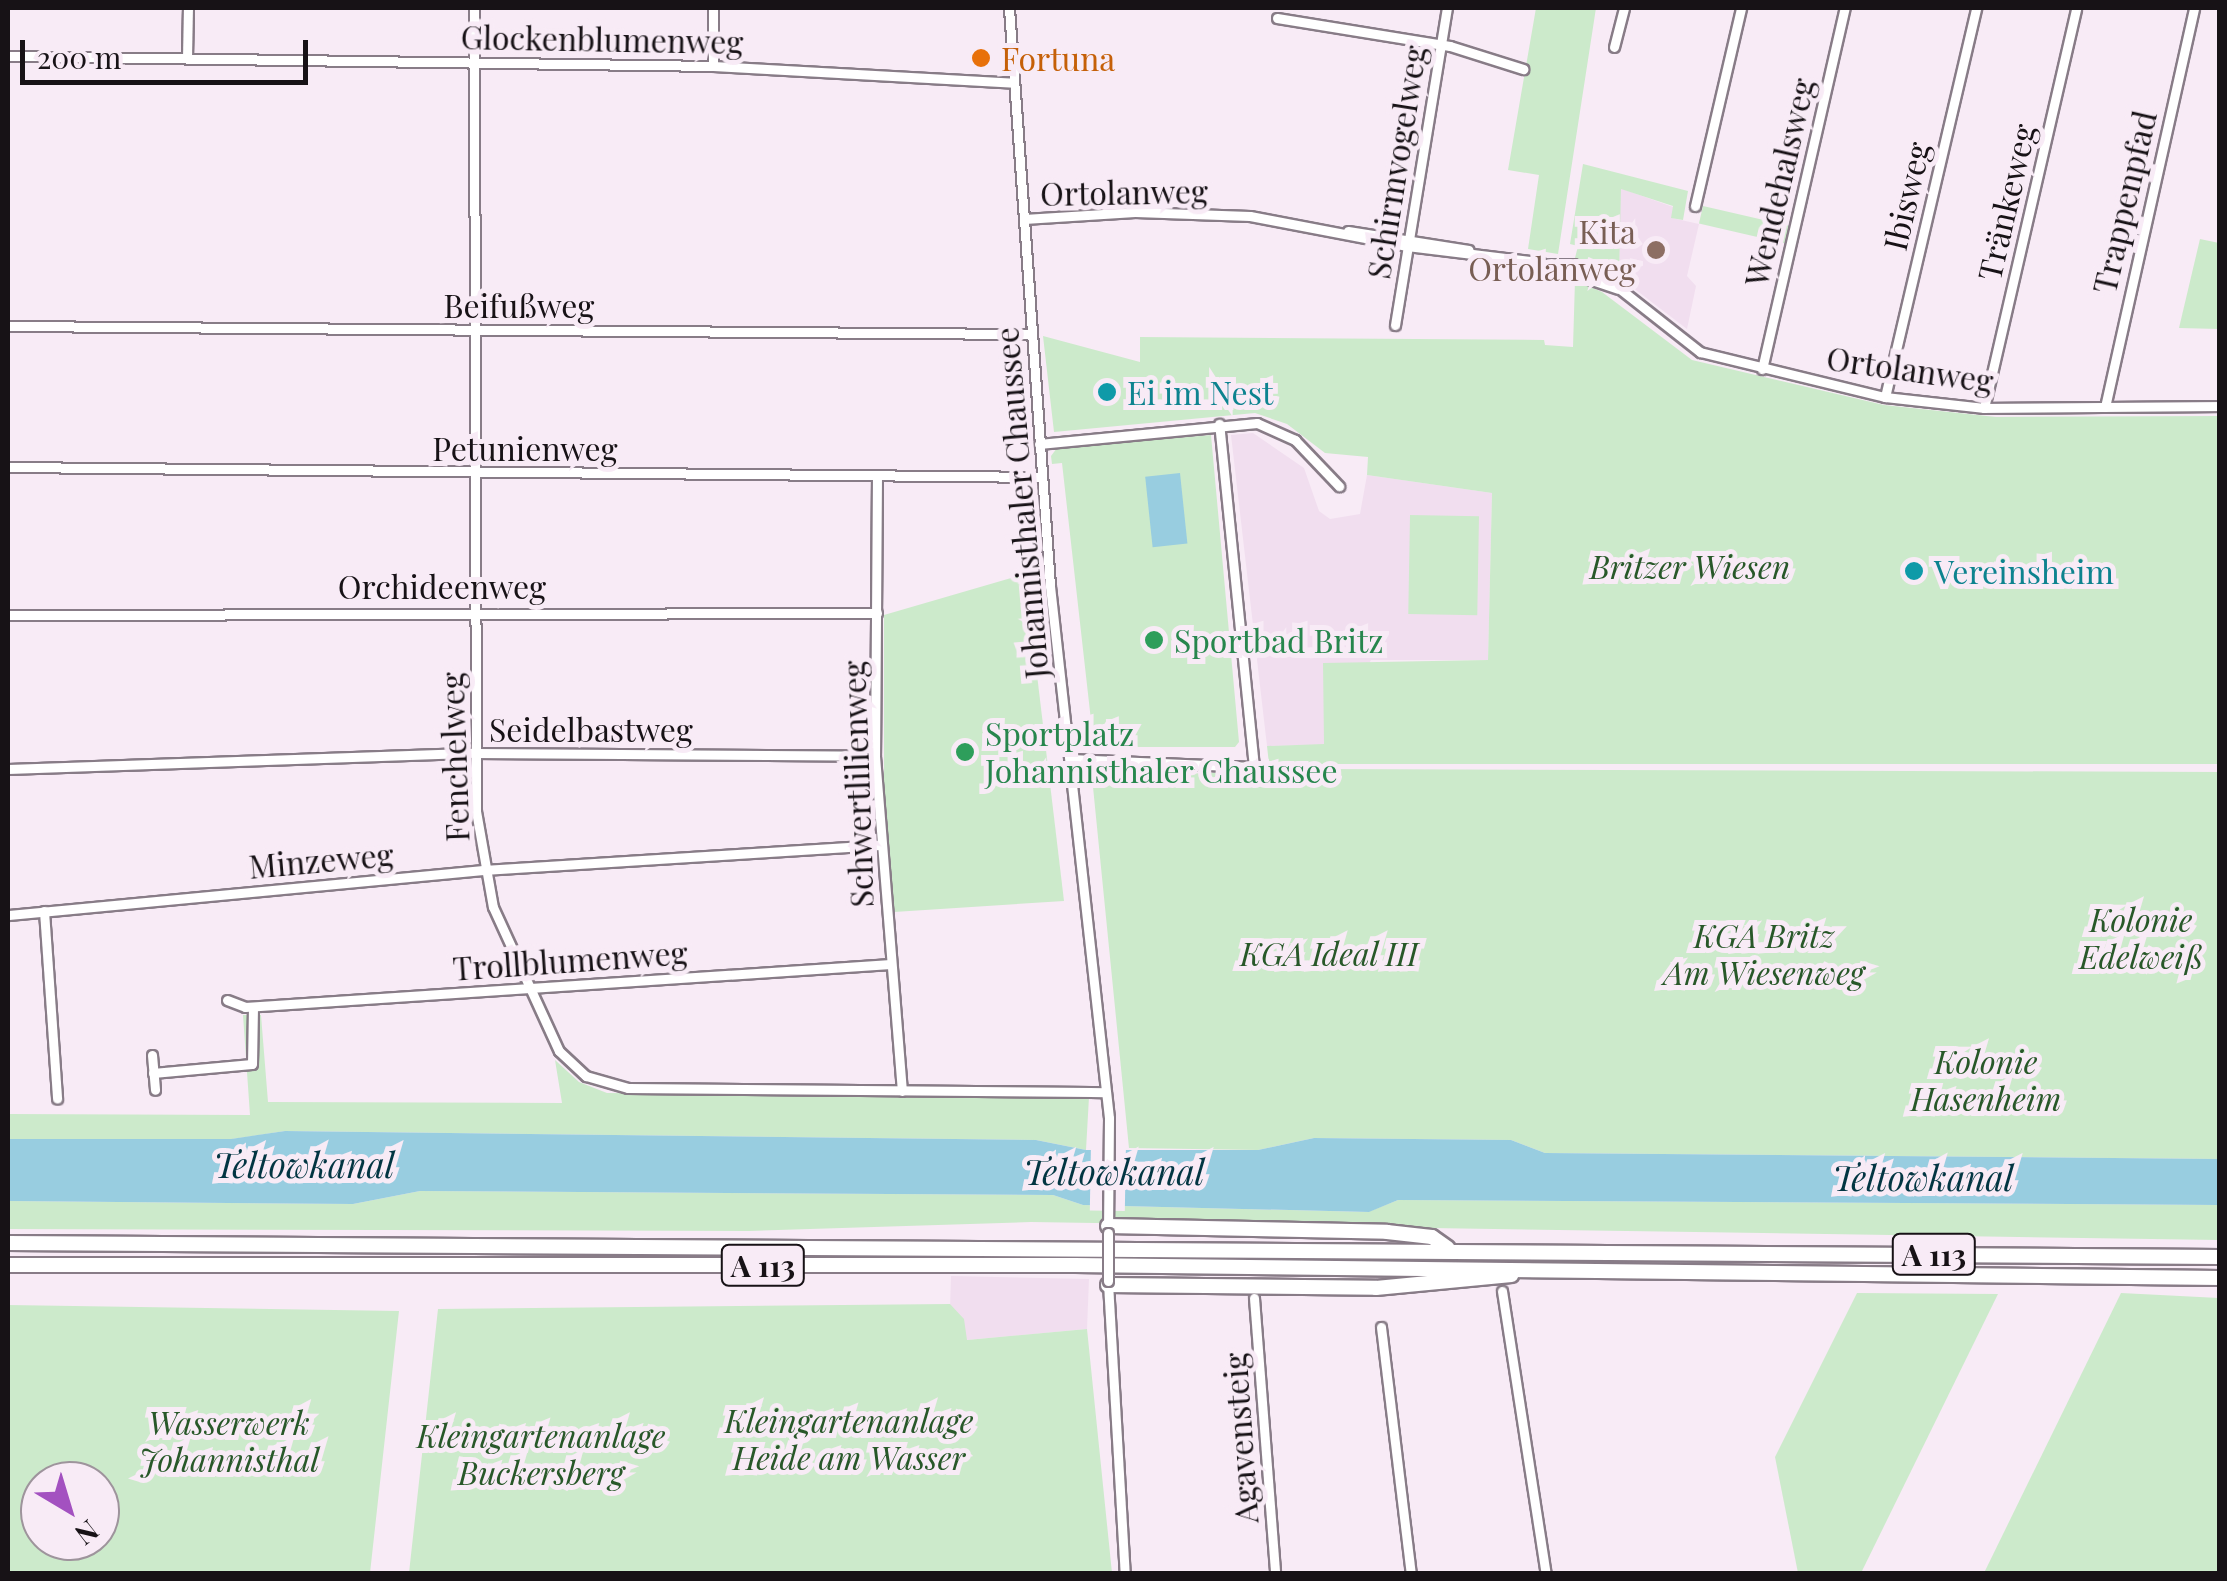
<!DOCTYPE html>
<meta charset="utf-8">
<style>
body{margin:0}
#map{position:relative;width:2227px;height:1581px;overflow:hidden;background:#f8ebf6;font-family:"Playfair Display",serif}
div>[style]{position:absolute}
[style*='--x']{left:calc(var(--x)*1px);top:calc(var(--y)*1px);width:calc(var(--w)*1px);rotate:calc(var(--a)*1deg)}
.built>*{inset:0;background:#f1deef}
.green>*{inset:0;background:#cceacb;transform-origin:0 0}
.water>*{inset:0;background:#98cde0;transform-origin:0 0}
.pier>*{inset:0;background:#f8ebf6;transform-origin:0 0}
.roads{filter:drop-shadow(2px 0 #887c87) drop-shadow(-2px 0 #887c87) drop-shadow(0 2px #887c87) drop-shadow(0 -2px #887c87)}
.minor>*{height:9px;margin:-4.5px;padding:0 4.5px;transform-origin:4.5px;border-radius:4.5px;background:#fff}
.highway>*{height:14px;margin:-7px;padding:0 7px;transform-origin:7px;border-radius:7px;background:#fff}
.bridges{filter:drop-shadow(2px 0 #887c87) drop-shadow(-2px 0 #887c87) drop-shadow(0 2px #887c87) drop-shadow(0 -2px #887c87)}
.minor-bridge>*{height:9px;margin:-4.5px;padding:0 4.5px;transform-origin:4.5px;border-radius:4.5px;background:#fff}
.dots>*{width:28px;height:28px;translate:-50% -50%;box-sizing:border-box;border:5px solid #f8ebf6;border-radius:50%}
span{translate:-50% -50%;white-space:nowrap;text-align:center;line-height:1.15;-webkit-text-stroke:10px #f8ebf6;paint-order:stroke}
.shield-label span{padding:2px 8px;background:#f8ebf6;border:2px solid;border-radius:8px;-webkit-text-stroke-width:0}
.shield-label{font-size:30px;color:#171216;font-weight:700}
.street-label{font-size:32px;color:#171216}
.food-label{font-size:32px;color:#c56008}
.left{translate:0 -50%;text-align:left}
.education-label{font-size:32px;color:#785e54}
.right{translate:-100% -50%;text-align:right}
.culture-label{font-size:32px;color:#0d838f}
.park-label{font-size:32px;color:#285829;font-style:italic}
.leisure-label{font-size:32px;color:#27864d}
.water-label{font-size:35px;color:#023542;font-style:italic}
.frame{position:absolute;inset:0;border:10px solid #171216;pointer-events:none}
.north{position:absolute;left:20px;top:1461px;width:100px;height:100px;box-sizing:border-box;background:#f8ebf6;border:2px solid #9e949c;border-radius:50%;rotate:142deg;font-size:28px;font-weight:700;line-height:40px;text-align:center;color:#171216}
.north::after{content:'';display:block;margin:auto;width:35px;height:45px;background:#a351c0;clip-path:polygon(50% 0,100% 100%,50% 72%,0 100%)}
.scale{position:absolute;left:20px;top:40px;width:288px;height:45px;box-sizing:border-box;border:5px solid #171216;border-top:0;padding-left:12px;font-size:30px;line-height:35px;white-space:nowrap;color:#171216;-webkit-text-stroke:8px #f8ebf6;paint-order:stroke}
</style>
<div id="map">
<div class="built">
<i style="clip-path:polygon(1620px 188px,1673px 207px,1672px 218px,1699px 224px,1687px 276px,1696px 286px,1687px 329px,1619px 277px)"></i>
<i style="clip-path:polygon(1253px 433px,1304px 468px,1319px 511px,1330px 519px,1360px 514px,1367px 475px,1492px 493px,1488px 660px,1371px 660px,1324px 745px,1267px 746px,1231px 435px)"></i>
<i style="clip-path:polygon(951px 1276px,1089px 1279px,1087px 1329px,966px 1340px,950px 1309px)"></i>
</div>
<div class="green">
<i style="clip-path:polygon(1536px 8px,1596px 8px,1558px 254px,1528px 249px,1539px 175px,1508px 170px)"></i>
<i style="clip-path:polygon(1583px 164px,1688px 191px,1683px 220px,1671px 218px,1673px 206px,1621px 189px,1619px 277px,1575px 258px,1578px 246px,1570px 244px)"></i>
<i style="left:1703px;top:206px;width:88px;height:18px;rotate:13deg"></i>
<i style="clip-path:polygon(2200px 239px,2219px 243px,2219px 329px,2179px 328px)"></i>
<i style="clip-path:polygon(1575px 280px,1602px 292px,1692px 360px,1884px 405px,1996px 417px,2219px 416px,2219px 764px,1269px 764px,1267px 746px,1324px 744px,1323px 663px,1488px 660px,1492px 493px,1367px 475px,1368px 457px,1325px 453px,1287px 424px,1255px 413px,1054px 432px,1043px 336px,1140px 362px,1140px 337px,1544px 340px,1545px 345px,1573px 347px)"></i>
<i style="clip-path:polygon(1211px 435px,1239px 742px,1235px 747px,1094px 747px,1062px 463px,1052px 464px,1051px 456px,1057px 448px)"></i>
<i style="left:1410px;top:515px;width:69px;height:99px;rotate:1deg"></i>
<i style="clip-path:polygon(1025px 574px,1064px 901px,894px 912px,884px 807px,884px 615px)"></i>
<i style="clip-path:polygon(1324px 769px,2219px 772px,2219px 1159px,1545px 1153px,1511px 1140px,1314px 1138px,1258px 1150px,1129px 1148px,1092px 777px)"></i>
<i style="clip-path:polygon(243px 1015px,261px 1015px,268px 1102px,562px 1103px,555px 1060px,579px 1082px,607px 1093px,1089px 1097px,1086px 1150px,1036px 1140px,285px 1131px,232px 1139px,8px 1139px,8px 1114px,250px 1115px)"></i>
<i style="clip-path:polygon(420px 1191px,1053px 1195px,1083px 1205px,1368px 1212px,1398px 1200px,2220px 1205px,2219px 1240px,1031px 1222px,749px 1231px,8px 1229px,8px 1201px,353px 1204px)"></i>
<i style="clip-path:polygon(1857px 1293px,1998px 1294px,1861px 1573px,1798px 1573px,1775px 1457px)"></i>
<i style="clip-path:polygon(2121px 1293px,2219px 1298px,2219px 1573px,1984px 1573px)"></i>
<i style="clip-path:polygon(950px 1304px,964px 1319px,967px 1340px,1087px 1329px,1112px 1573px,409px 1573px,438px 1309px)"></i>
<i style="clip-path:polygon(evenodd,8px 1305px,399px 1311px,370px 1573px,8px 1573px,8px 1305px,40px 1481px,100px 1481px,100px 1541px,40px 1541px,40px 1481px)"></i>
</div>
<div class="water">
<i style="left:1180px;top:473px;width:71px;height:35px;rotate:84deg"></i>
<i style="clip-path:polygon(285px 1131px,1036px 1140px,1086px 1150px,1258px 1150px,1314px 1138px,1511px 1140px,1545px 1153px,2220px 1159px,2219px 1205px,1398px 1200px,1369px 1212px,1083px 1205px,1053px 1195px,420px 1191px,353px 1204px,8px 1201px,8px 1139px,231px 1139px)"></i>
</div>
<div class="pier">
<i style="left:1126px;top:1143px;width:68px;height:35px;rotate:91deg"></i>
</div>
<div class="roads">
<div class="minor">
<i style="--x:474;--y:8;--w:803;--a:89.86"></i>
<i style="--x:476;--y:811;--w:97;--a:80"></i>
<i style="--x:493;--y:907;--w:158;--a:65.4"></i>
<i style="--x:559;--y:1051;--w:37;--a:43"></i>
<i style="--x:586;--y:1076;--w:44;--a:15.9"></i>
<i style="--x:628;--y:1088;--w:477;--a:0.5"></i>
<i style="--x:1009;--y:8;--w:579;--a:85.94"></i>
<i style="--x:1050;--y:586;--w:535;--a:83.67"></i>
<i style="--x:1109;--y:1118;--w:112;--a:90.5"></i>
<i style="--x:1277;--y:18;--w:175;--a:9.2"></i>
<i style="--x:1450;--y:46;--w:77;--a:17.5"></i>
<i style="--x:1614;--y:47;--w:40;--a:-75.6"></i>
<i style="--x:8;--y:56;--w:705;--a:0.81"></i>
<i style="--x:713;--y:66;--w:301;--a:3.2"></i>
<i style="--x:187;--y:58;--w:50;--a:-88.9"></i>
<i style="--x:713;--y:66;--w:58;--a:-90"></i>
<i style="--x:1695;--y:206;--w:203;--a:-76.9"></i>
<i style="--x:1024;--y:219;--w:111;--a:-3.6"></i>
<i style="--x:1135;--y:212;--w:115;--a:2"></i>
<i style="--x:1250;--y:216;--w:160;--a:10.8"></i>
<i style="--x:1407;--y:246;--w:132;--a:7"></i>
<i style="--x:1538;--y:262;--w:84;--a:18.6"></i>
<i style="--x:1348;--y:231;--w:122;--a:8.9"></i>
<i style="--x:1551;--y:264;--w:22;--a:0"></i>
<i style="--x:1573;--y:264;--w:36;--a:23"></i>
<i style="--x:1606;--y:278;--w:120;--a:38.2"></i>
<i style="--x:1700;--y:352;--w:190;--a:13.7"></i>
<i style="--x:1885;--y:397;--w:100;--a:6.3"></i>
<i style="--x:1984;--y:408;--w:236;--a:-0.5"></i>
<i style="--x:1395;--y:325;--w:321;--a:-80.7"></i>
<i style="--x:8;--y:326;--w:1023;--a:0.45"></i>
<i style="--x:1762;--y:369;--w:370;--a:-77.1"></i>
<i style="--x:1885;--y:397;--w:400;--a:-76.8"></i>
<i style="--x:2105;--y:407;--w:409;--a:-77.4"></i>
<i style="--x:1984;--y:408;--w:410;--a:-77"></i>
<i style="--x:1039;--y:444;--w:219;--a:-5.5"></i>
<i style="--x:1257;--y:423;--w:42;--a:24.1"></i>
<i style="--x:1295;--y:440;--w:64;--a:46.3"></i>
<i style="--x:8;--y:467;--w:1033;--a:0.55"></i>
<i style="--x:877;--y:475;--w:281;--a:90.4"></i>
<i style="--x:875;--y:756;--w:336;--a:85.4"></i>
<i style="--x:8;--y:615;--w:869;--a:-0.13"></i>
<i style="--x:1070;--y:759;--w:184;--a:2.5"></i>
<i style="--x:1254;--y:767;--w:345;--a:-95.8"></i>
<i style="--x:8;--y:769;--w:466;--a:-2"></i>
<i style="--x:474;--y:753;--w:401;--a:0.4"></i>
<i style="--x:44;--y:911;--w:188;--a:86"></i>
<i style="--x:8;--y:915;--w:478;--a:-5.4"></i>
<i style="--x:484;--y:870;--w:396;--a:-3.6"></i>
<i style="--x:227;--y:1000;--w:19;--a:21"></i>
<i style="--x:245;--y:1007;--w:647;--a:-3.81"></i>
<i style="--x:152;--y:1055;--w:35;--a:85"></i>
<i style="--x:153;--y:1073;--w:99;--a:-5.2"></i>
<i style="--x:252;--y:1064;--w:57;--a:-89"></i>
<i style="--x:1108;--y:1283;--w:291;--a:86.7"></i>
<i style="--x:1502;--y:1291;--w:286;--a:81.2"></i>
<i style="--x:1254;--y:1298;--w:277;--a:85.6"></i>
<i style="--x:1381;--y:1327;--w:249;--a:83.1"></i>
</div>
<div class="highway">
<i style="--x:1108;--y:1226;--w:279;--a:1.2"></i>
<i style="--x:1387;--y:1232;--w:45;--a:6.3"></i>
<i style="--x:1432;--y:1237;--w:19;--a:35"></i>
<i style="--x:8;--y:1243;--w:2212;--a:0.36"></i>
<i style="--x:8;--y:1265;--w:1067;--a:0"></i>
<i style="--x:1075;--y:1265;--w:1145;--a:0.65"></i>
<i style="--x:1108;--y:1285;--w:268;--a:0.6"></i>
<i style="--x:1376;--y:1288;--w:136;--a:-5.5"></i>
</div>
</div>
<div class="bridges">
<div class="minor-bridge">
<i style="--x:1108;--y:1233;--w:48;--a:90"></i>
</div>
</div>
<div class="dots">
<i style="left:981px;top:58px;background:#e8710a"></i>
<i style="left:1656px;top:250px;background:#8d6e63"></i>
<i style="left:1107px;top:392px;background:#0f9aa8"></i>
<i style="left:1914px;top:571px;background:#0f9aa8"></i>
<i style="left:1154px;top:640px;background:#2e9e5b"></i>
<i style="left:965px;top:752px;background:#2e9e5b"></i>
</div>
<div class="shield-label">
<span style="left:1934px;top:1254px">A 113</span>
<span style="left:763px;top:1265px">A 113</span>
</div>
<div class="street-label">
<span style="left:602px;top:39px;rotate:1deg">Glockenblumenweg</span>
<span style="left:1396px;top:162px;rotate:-81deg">Schirmvogelweg</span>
<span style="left:1779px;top:182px;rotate:-77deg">Wendehalsweg</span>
<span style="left:1124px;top:192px;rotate:-1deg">Ortolanweg</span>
<span style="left:1906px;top:196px;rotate:-77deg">Ibisweg</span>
<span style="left:2006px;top:202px;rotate:-77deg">Tränkeweg</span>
<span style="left:2124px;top:202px;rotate:-77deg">Trappenpfad</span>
<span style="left:519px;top:305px">Beifußweg</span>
<span style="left:1910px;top:369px;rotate:8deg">Ortolanweg</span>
<span style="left:525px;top:448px">Petunienweg</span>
<span style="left:1021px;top:503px;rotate:-95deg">Johannisthaler Chaussee</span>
<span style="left:442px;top:586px">Orchideenweg</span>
<span style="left:591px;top:729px">Seidelbastweg</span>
<span style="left:454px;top:757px;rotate:-92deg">Fenchelweg</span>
<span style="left:857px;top:784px;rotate:-92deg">Schwertlilienweg</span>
<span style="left:321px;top:860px;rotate:-5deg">Minzeweg</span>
<span style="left:570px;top:960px;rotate:-4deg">Trollblumenweg</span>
<span style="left:1240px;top:1438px;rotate:-94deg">Agavensteig</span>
</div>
<div class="food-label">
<span class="left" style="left:1001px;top:58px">Fortuna</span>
</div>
<div class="education-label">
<span class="right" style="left:1636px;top:250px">Kita<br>Ortolanweg</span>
</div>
<div class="culture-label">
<span class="left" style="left:1127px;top:392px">Ei im Nest</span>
<span class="left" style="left:1934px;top:571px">Vereinsheim</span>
</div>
<div class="park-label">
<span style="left:1690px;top:566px">Britzer Wiesen</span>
<span style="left:2141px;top:938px">Kolonie<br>Edelweiß</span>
<span style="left:1764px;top:954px">KGA Britz<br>Am Wiesenweg</span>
<span style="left:1329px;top:953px">KGA Ideal III</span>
<span style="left:1986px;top:1080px">Kolonie<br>Hasenheim</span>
<span style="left:849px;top:1439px">Kleingartenanlage<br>Heide am Wasser</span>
<span style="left:229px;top:1441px">Wasserwerk<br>Johannisthal</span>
<span style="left:541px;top:1454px">Kleingartenanlage<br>Buckersberg</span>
</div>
<div class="leisure-label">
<span class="left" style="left:1174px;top:640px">Sportbad Britz</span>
<span class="left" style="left:985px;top:752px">Sportplatz<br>Johannisthaler Chaussee</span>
</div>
<div class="water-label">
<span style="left:304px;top:1164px">Teltowkanal</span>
<span style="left:1114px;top:1171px">Teltowkanal</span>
<span style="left:1923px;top:1177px">Teltowkanal</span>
</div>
<div class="frame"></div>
<div class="north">N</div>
<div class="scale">200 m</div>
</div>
